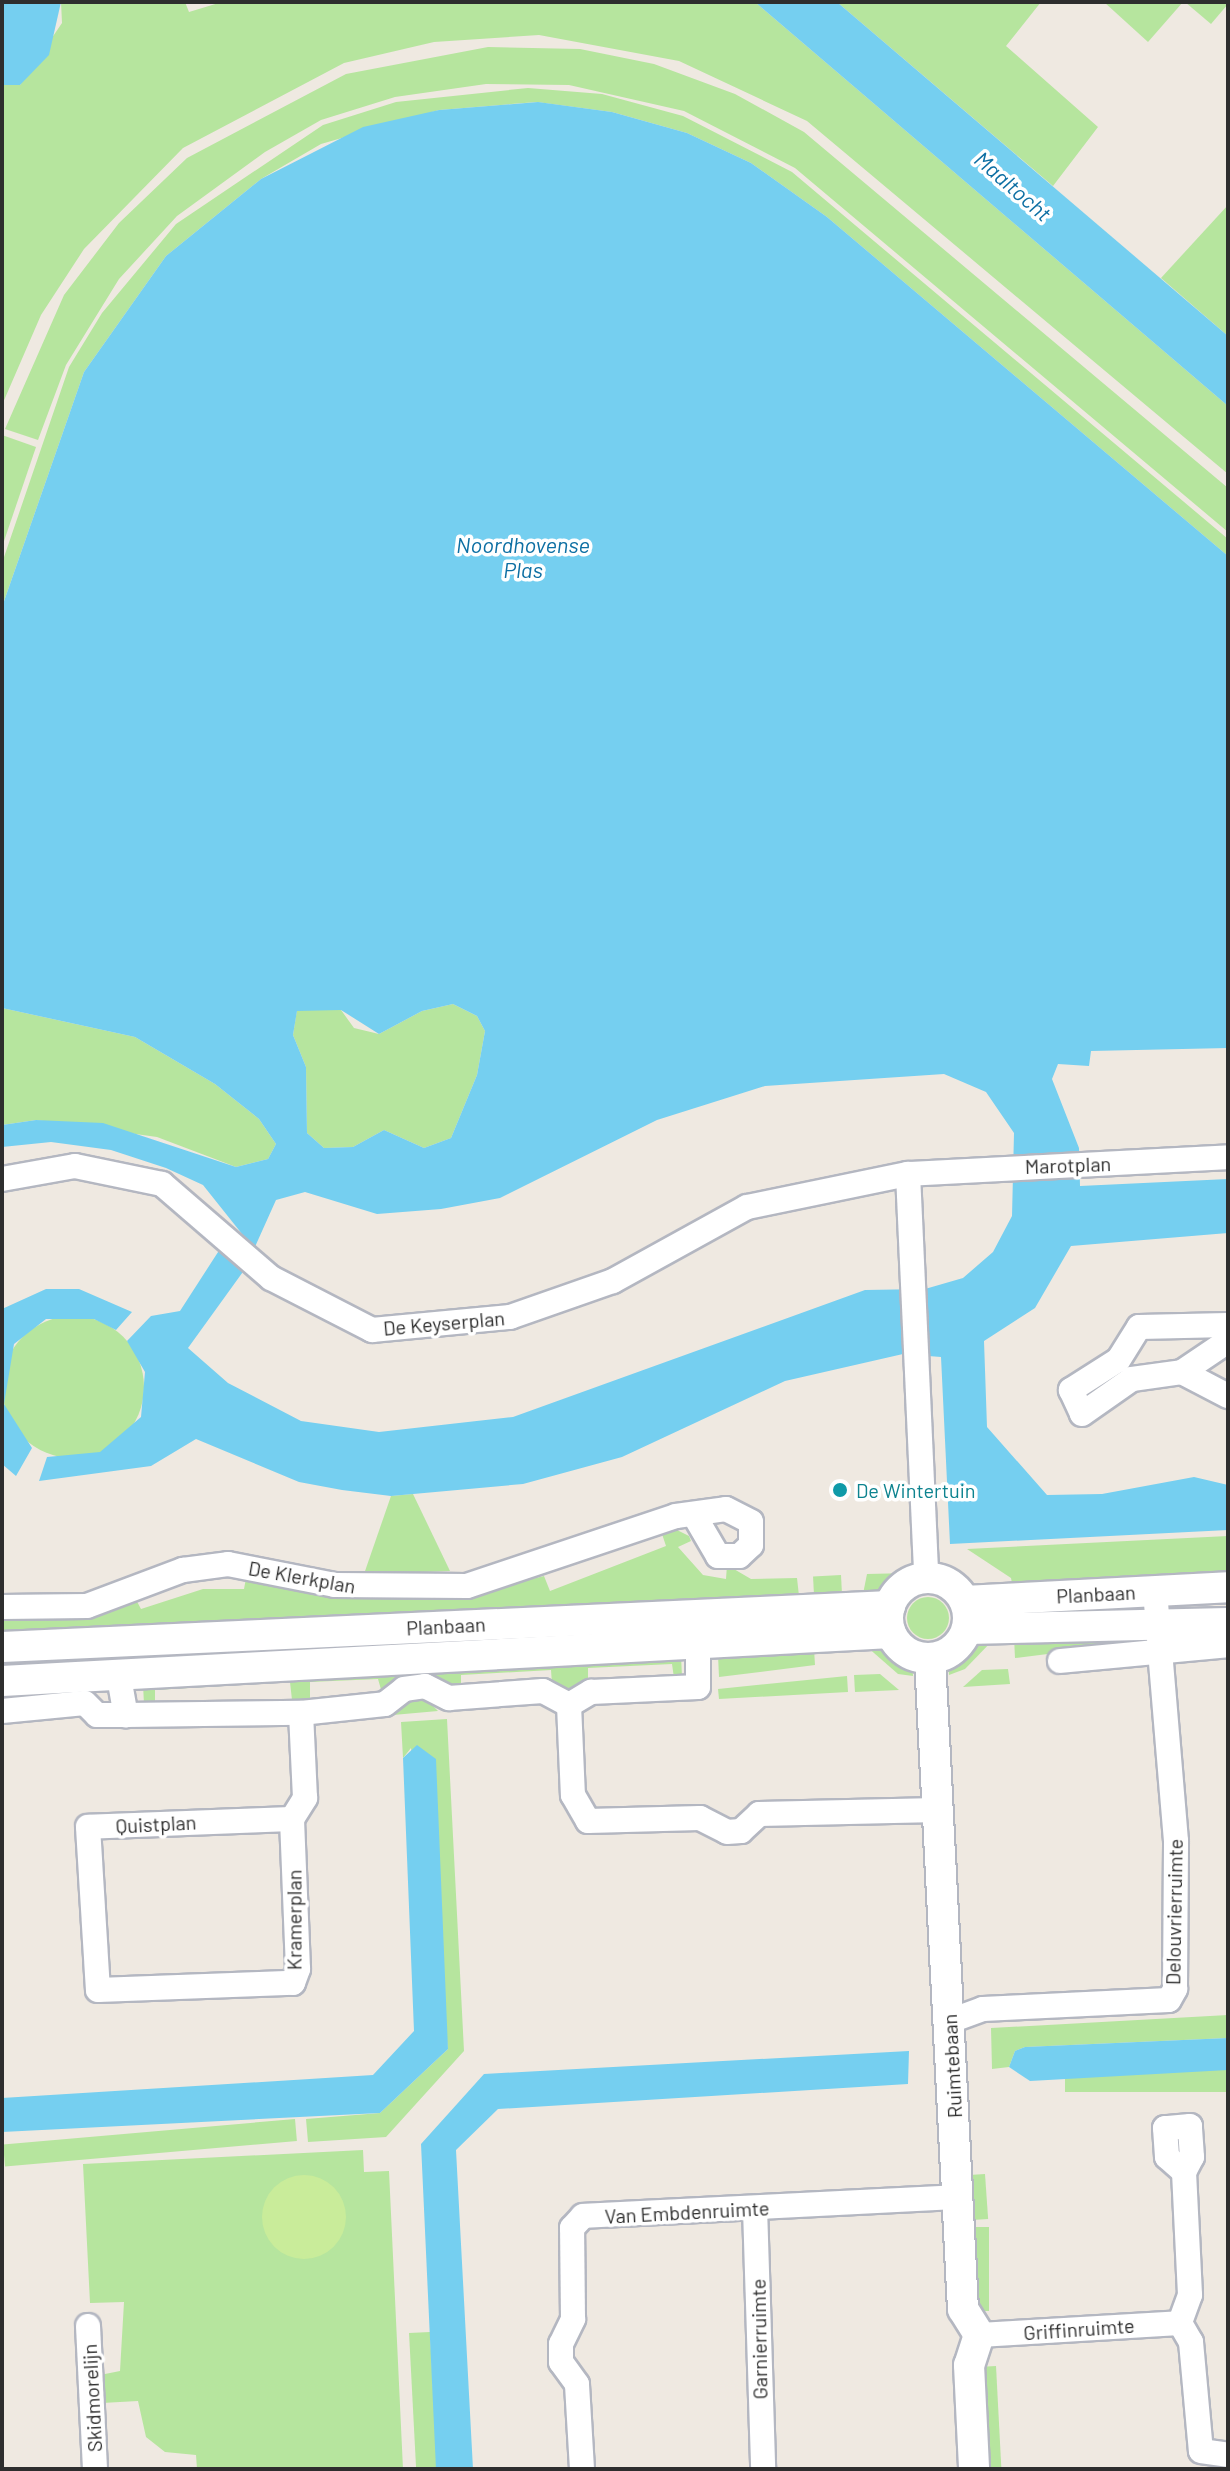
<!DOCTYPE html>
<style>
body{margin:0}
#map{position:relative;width:1230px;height:2471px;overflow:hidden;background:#efe9e1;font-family:Barlow,sans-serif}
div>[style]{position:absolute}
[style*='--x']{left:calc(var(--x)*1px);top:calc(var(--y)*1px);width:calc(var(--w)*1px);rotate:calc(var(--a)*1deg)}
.green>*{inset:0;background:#b6e59e;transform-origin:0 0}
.round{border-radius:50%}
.pitch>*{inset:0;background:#c9ec9a}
.water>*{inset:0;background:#75cff0}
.roads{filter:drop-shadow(2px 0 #b4b7c1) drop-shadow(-2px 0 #b4b7c1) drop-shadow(0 2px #b4b7c1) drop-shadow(0 -2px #b4b7c1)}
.minor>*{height:24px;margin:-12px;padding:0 12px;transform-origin:12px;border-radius:12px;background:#fff}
.tertiary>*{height:30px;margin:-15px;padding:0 15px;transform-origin:15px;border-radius:15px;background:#fff}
.tertiary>.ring{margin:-15px;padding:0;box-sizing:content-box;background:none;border:30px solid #fff;border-radius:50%}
.dots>*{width:22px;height:22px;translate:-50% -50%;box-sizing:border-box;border:4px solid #fff;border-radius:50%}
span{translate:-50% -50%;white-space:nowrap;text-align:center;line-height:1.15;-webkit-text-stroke:7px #fff;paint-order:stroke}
.street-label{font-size:20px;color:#2e2e2e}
.culture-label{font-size:20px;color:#0d838f}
.left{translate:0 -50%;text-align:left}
.water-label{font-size:22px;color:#0d6fa3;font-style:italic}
.frame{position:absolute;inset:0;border:4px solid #2e2e2e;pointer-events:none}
</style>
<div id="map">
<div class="green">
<i style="clip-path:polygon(61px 2px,185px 2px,189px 12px,222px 2px,755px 2px,1228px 406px,1228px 474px,807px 121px,679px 61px,539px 35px,434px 42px,344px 63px,183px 148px,84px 249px,41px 315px,2px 405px,2px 85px,20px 85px,62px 23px)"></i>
<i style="clip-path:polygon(837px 2px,1041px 2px,1006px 46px,1098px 127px,1053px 186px)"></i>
<i style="clip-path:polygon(1104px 2px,1183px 2px,1148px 42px)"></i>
<i style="clip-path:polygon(1185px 2px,1228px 2px,1228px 4px,1211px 24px)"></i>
<i style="clip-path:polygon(488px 47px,580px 49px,654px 64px,735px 94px,804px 132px,1228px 488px,1228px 532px,795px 168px,684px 111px,569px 85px,486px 84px,395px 97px,321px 120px,265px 152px,177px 216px,119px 279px,66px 365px,38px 440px,5px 429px,64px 295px,119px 223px,187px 158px,346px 74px)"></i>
<i style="clip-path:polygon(528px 88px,602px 94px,683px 116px,792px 172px,1228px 539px,1228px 556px,827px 217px,751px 163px,687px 133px,612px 112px,537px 102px,439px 110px,321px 144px,261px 179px,166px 256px,84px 372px,2px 607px,2px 563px,69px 367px,102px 313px,176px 224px,323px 125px,396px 102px)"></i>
<i style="clip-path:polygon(1228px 205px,1228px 336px,1161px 278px)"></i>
<i style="clip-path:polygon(2px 435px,36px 447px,2px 547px)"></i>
<i style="clip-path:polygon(453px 1004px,477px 1016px,485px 1031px,477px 1075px,451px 1138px,424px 1148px,384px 1130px,353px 1147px,324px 1148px,307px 1133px,306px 1067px,293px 1035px,297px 1010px,341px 1010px,354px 1028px,379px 1034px,422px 1011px)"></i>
<i style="clip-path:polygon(2px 1008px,135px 1037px,215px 1084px,259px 1119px,276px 1144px,268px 1159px,236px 1167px,157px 1137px,36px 1120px,2px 1125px)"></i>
<i class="round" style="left:2px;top:1316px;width:142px;height:142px"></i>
<i style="clip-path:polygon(413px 1494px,450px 1571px,364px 1574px,391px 1496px)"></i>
<i style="clip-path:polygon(671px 1527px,689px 1536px,691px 1541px,678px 1547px,703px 1575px,726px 1579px,727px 1565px,751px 1579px,797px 1578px,799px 1596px,2px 1634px,2px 1615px,133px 1594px,141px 1609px,203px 1589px,244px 1589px,247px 1573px,359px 1598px,472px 1594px,544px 1576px,550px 1591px,666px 1546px,661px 1531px)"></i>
<i style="clip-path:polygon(1228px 1536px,1228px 1578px,1013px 1589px,1011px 1578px,967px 1549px)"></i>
<i style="clip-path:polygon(909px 1573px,882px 1593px,862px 1599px,867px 1574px)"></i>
<i style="left:841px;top:1575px;width:21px;height:28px;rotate:87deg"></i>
<i class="round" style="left:907px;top:1597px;width:42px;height:42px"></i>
<i style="clip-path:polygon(1127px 1634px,1127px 1644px,1015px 1658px,1014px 1637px)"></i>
<i style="clip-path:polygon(994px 1639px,965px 1669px,949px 1675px,948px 1662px,978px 1640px)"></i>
<i style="clip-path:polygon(866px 1646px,887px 1648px,912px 1663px,913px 1676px,898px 1674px)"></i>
<i style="clip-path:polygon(814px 1649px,815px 1665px,719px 1677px,718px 1655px)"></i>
<i style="clip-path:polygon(681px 1655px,682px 1677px,674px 1678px,672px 1664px,588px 1668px,588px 1682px,570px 1690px,552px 1684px,551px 1670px,461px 1675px,461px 1689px,447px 1690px,414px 1675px,382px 1693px,378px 1679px,310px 1682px,310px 1699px,292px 1700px,290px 1682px,155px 1690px,155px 1703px,144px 1704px,143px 1685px)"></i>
<i style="clip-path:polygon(1008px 1669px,1010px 1684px,963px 1687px,982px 1670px)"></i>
<i style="clip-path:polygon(880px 1674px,899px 1690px,855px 1692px,854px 1675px)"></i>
<i style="clip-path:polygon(847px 1676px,848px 1692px,719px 1699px,718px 1689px)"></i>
<i style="clip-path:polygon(412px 1697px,427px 1700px,438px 1711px,393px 1715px)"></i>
<i style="clip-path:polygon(447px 1719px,464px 2051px,386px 2137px,308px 2142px,306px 2119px,380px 2113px,448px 2049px,411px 1748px,403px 1758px,401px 1722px)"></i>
<i style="clip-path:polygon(1228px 2015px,1228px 2038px,1025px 2047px,1015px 2051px,1009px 2067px,992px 2069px,991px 2028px)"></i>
<i style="left:1228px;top:2070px;width:22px;height:163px;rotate:90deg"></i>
<i style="left:295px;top:2119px;width:22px;height:293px;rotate:85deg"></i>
<i style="clip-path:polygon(363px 2150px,364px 2172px,389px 2171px,403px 2469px,197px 2469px,196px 2455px,165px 2452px,146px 2437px,138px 2401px,102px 2403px,100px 2375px,120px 2371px,124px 2302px,90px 2303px,83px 2164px)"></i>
<i style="left:985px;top:2174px;width:45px;height:16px;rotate:86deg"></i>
<i style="left:972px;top:2227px;width:17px;height:84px"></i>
<i style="left:430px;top:2332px;width:137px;height:21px;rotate:87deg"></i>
<i style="left:996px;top:2366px;width:103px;height:18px;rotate:87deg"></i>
</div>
<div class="pitch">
<i class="round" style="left:262px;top:2175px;width:84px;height:84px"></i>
</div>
<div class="water">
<i style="clip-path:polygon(2px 2px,61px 2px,49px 55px,20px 85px,2px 85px)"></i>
<i style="clip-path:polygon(755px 2px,837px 2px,1228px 336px,1228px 406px)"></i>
<i style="clip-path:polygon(evenodd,538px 102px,612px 112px,687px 133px,751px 163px,827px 217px,1228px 556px,1228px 1048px,1091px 1051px,1089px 1066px,1058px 1064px,1052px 1079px,1079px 1148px,1080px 1186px,1228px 1179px,1228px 1233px,1071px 1246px,1035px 1308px,984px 1341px,987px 1427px,1047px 1495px,1102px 1494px,1194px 1477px,1228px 1485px,1228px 1530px,950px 1544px,941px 1357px,903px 1354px,785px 1381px,622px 1457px,523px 1484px,391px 1496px,342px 1490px,299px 1482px,196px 1439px,151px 1466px,39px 1481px,47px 1457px,100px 1452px,141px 1417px,145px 1372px,127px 1341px,151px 1316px,180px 1311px,220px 1249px,245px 1269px,188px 1348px,228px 1383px,301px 1421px,379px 1432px,513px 1417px,865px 1290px,925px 1289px,963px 1278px,993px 1252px,1012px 1216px,1014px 1133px,986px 1092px,944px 1074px,765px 1086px,657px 1120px,500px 1198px,441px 1209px,377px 1214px,305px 1192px,276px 1200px,254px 1249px,203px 1185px,166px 1168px,111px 1150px,51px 1142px,2px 1147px,2px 1125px,36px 1120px,103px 1123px,236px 1167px,268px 1159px,276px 1144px,259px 1119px,215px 1084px,135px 1037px,2px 1008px,2px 607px,84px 372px,166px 256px,261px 179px,363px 127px,439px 110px,538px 102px,453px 1004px,477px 1016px,485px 1031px,477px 1075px,451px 1138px,424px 1148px,384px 1130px,353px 1147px,324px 1148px,307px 1133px,306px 1067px,293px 1035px,297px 1011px,341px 1010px,379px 1034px,422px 1011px,453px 1004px)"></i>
<i style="clip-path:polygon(46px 1289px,79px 1289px,132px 1312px,116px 1330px,94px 1319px,46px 1319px,14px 1344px,4px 1404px,32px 1448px,16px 1476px,2px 1464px,2px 1309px)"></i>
<i style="clip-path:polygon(417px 1745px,436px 1759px,448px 2049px,380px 2113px,2px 2132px,2px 2098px,373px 2075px,414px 2031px,403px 1758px)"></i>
<i style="clip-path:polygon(1228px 2038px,1228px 2070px,1030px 2081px,1009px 2067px,1015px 2051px,1025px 2047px)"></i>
<i style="clip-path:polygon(909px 2051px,908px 2084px,498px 2109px,456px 2150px,473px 2469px,436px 2469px,421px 2144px,484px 2074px)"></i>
</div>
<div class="roads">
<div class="minor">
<i style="--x:908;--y:1174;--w:404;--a:87.4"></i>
<i style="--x:2;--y:1179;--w:74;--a:-10.1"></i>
<i style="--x:75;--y:1166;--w:89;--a:11.7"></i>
<i style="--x:162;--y:1184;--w:144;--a:40.8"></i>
<i style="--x:271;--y:1278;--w:114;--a:27.2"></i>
<i style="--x:372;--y:1330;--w:139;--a:-5.4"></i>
<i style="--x:510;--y:1317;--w:109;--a:-19.3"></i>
<i style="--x:613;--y:1281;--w:153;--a:-28.9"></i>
<i style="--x:747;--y:1207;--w:164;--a:-11.6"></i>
<i style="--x:908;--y:1174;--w:320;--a:-3"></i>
<i style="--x:1228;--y:1325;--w:89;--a:178.7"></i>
<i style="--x:1139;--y:1327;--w:39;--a:122"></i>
<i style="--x:1118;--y:1360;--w:56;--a:147.4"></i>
<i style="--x:1071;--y:1390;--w:26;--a:65"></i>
<i style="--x:1082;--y:1414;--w:61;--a:-35"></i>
<i style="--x:1132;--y:1379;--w:50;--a:-8"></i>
<i style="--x:1182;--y:1372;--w:52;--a:27.6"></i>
<i style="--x:1182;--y:1372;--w:55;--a:-34"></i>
<i style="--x:2;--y:1607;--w:85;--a:-0.7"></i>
<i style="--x:87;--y:1606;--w:103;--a:-20.6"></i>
<i style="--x:183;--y:1570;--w:45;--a:-7.6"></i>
<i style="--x:228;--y:1564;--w:109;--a:11.1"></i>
<i style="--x:335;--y:1585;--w:132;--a:0.4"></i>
<i style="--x:467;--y:1586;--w:220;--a:-18.5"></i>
<i style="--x:676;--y:1516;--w:50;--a:-8"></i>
<i style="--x:726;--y:1509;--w:28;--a:27"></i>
<i style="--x:751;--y:1522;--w:23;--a:90"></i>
<i style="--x:751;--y:1545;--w:16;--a:137"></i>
<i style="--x:739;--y:1556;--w:21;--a:180"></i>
<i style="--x:718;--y:1556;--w:48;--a:-120.3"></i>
<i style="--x:1060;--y:1661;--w:169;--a:-5.4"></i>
<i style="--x:119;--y:1677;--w:39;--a:80"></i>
<i style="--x:126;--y:1715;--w:175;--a:-0.7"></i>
<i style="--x:301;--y:1713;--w:84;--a:-6.1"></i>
<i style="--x:385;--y:1704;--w:24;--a:-38"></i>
<i style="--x:404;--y:1689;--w:21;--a:-8"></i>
<i style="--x:425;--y:1686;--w:27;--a:27"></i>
<i style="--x:449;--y:1698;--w:94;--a:-4.3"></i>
<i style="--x:543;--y:1691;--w:30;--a:28"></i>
<i style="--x:569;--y:1705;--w:26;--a:-31"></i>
<i style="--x:591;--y:1692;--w:107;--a:-2.7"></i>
<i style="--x:698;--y:1687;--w:39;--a:-90"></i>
<i style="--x:569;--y:1705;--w:90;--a:87.5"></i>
<i style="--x:573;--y:1795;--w:30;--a:60"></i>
<i style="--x:588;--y:1821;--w:112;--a:-1.5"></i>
<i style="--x:700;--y:1818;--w:30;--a:27"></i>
<i style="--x:727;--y:1832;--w:14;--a:-4"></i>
<i style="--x:741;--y:1831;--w:25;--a:-43"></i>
<i style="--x:759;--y:1814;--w:179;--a:-1.3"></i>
<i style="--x:2;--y:1711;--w:83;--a:-5.5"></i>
<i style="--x:85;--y:1703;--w:17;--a:45"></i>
<i style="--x:97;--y:1715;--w:29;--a:0"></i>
<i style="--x:292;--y:1819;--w:204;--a:177.8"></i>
<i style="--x:88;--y:1827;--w:163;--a:86.5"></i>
<i style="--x:98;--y:1990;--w:195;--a:-2.1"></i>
<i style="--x:293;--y:1983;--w:15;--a:-70"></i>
<i style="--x:298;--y:1969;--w:150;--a:-92.3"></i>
<i style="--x:292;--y:1819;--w:25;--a:-58"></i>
<i style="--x:305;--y:1798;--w:85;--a:-92.7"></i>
<i style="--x:950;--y:2021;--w:35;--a:-20"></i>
<i style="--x:983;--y:2009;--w:186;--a:-2.8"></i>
<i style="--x:1169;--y:2000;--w:13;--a:-61"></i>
<i style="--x:1175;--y:1989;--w:148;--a:-89.6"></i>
<i style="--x:1176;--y:1841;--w:251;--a:-94.8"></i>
<i style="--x:1184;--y:2172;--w:17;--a:-62"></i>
<i style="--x:1192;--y:2157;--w:31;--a:-94"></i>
<i style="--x:1190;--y:2126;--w:25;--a:175"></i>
<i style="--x:1165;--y:2128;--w:29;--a:86"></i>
<i style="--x:1167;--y:2157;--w:23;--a:41"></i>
<i style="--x:1184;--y:2172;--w:123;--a:87.2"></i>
<i style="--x:1190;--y:2295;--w:30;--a:110"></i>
<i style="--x:1180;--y:2323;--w:22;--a:60"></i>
<i style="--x:1191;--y:2342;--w:109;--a:84.8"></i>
<i style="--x:755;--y:2208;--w:261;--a:88.2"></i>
<i style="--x:88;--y:2326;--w:143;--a:87.2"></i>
<i style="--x:979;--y:2335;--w:201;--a:-3.4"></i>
<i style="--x:1201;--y:2451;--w:27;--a:8"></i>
<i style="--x:582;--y:2469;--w:85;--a:-93.4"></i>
<i style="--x:577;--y:2384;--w:27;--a:-126"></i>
<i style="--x:561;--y:2362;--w:18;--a:-90"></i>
<i style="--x:561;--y:2344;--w:28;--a:-64"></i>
<i style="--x:573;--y:2319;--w:91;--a:-90.6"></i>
<i style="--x:572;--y:2228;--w:16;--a:-47"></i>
<i style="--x:583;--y:2216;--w:376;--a:-2.9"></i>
</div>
<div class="tertiary">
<i class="ring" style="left:888px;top:1578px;width:50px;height:50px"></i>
<i style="--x:965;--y:1601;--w:263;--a:-3"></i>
<i style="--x:967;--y:1629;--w:261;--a:-1.3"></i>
<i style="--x:2;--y:1647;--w:889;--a:-2.64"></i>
<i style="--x:930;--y:1658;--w:652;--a:87.1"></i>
<i style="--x:963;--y:2309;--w:31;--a:58"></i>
<i style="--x:979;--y:2335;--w:32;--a:108"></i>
<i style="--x:969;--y:2365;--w:104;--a:87.2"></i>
<i style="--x:2;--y:1681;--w:890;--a:-3.09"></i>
</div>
</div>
<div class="dots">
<i style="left:840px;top:1490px;background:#0f9aa8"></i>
</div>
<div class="street-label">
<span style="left:1068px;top:1165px;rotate:-2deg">Marotplan</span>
<span style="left:444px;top:1323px;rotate:-5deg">De Keyserplan</span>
<span style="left:302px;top:1577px;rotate:10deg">De Klerkplan</span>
<span style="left:1096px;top:1594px;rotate:-3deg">Planbaan</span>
<span style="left:446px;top:1626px;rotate:-3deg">Planbaan</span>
<span style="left:156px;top:1824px;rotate:-3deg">Quistplan</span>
<span style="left:1174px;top:1912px;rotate:-89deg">Delouvrierruimte</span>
<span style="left:294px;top:1920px;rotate:-90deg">Kramerplan</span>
<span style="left:952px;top:2066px;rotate:-93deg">Ruimtebaan</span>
<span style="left:687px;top:2212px;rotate:-3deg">Van Embdenruimte</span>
<span style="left:1079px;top:2329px;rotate:-4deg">Griffinruimte</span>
<span style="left:759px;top:2339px;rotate:-91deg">Garnierruimte</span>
<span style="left:92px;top:2398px;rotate:-93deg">Skidmorelijn</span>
</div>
<div class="culture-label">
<span class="left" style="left:856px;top:1490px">De Wintertuin</span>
</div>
<div class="water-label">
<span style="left:1013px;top:186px;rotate:41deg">Maaltocht</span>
<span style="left:523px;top:557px">Noordhovense<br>Plas</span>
</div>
<div class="frame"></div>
</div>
